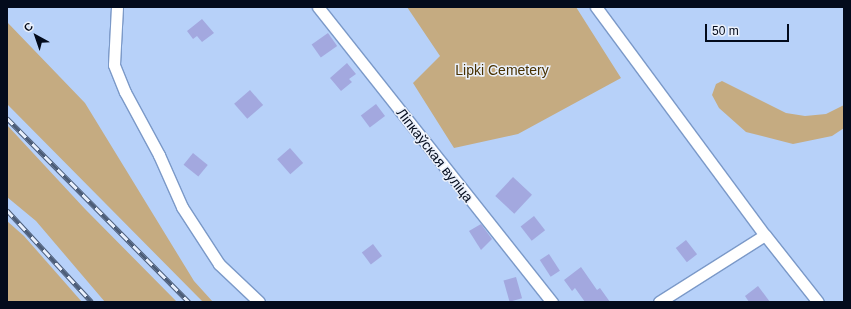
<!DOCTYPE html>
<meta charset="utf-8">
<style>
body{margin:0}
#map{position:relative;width:851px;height:309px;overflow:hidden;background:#b7d1f9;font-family:Helvetica,sans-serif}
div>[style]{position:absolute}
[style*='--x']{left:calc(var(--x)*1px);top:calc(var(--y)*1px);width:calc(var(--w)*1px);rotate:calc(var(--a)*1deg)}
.green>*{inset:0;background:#c5ab81}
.building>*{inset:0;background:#a3a8df;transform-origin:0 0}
.roads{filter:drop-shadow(1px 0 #7b99c8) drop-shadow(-1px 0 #7b99c8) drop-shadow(0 1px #7b99c8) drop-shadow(0 -1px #7b99c8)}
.street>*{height:11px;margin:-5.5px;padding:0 5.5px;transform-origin:5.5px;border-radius:5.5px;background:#fff}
.rail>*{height:4.5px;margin-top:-2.25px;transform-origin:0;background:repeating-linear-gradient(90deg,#eaf0fb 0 9px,#4c5c76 0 18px);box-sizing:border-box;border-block:1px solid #4c5c76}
span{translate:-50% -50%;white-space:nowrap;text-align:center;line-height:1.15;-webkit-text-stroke:3px #eaf0fb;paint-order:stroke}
.park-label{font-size:14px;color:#483101}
.street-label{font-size:14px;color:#030b1c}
.frame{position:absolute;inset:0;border:8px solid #030b1c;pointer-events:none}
.north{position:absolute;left:16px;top:16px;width:40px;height:40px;-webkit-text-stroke:3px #eaf0fb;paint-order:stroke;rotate:320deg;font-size:11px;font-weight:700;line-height:16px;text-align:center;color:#030b1c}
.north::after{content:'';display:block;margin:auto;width:14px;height:18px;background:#030b1c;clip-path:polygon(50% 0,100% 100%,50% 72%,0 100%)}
.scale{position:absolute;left:705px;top:24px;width:84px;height:18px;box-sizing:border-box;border:2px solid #030b1c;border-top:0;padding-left:5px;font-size:12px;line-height:14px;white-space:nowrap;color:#030b1c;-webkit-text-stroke:3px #eaf0fb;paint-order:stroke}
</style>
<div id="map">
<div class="green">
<i style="clip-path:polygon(407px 7px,576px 7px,621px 78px,518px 134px,454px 148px,413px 83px,440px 56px)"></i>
<i style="clip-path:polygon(7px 22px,85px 103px,194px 281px,213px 302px,203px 302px,7px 104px)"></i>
<i style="clip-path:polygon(722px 81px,786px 113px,805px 116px,826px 114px,844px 105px,844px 128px,832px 136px,793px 144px,746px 132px,719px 108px,712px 95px,716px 84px)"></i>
<i style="clip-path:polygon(7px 125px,85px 209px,177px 302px,105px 302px,36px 221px,7px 197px)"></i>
<i style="clip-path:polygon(7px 221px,24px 236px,82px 302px,7px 302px)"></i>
</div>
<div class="building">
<i style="clip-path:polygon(202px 19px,214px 33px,202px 42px,197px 36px,193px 39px,187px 31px)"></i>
<i style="left:328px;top:33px;width:16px;height:20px;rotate:55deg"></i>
<i style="clip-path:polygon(347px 63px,356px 74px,349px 79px,352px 82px,341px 91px,330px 78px)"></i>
<i style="left:250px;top:90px;width:20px;height:21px;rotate:49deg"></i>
<i style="left:376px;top:104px;width:15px;height:19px;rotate:53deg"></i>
<i style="left:290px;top:148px;width:20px;height:17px;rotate:49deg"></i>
<i style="left:193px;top:153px;width:19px;height:15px;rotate:39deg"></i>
<i style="left:513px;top:177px;width:26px;height:26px;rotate:43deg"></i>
<i style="left:534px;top:216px;width:18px;height:17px;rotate:52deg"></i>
<i style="clip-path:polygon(481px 224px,492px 239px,481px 250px,469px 231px)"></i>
<i style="left:686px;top:240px;width:18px;height:13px;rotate:52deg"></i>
<i style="left:373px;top:244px;width:15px;height:14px;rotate:53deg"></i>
<i style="left:549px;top:254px;width:20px;height:11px;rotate:57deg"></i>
<i style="clip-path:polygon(581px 267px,597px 290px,600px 288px,610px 302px,585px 302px,575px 288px,572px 291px,564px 280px)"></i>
<i style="left:516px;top:277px;width:22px;height:13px;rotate:74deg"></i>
<i style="clip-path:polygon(758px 286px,770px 302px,749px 302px,745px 296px)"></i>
</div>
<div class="roads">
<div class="street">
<i style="--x:117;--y:7;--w:58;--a:93"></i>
<i style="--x:114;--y:65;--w:29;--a:68"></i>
<i style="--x:125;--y:92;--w:72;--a:61.6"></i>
<i style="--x:159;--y:155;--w:57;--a:66.1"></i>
<i style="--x:182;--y:207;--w:68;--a:57"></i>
<i style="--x:219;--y:264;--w:55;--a:43.5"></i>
<i style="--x:318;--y:7;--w:377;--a:51.6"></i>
<i style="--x:596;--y:7;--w:284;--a:53.5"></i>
<i style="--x:765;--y:235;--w:85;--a:51.7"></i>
<i style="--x:659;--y:302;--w:125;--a:-32.3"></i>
</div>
</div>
<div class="rail">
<i style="--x:7;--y:118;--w:259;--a:45.3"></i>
<i style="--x:7;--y:210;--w:125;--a:47.3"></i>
</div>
<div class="park-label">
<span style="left:502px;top:70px">Lipki Cemetery</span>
</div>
<div class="street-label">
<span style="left:435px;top:155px;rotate:52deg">Ліпкаўская вуліца</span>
</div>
<div class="frame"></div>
<div class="north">С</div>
<div class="scale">50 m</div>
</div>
